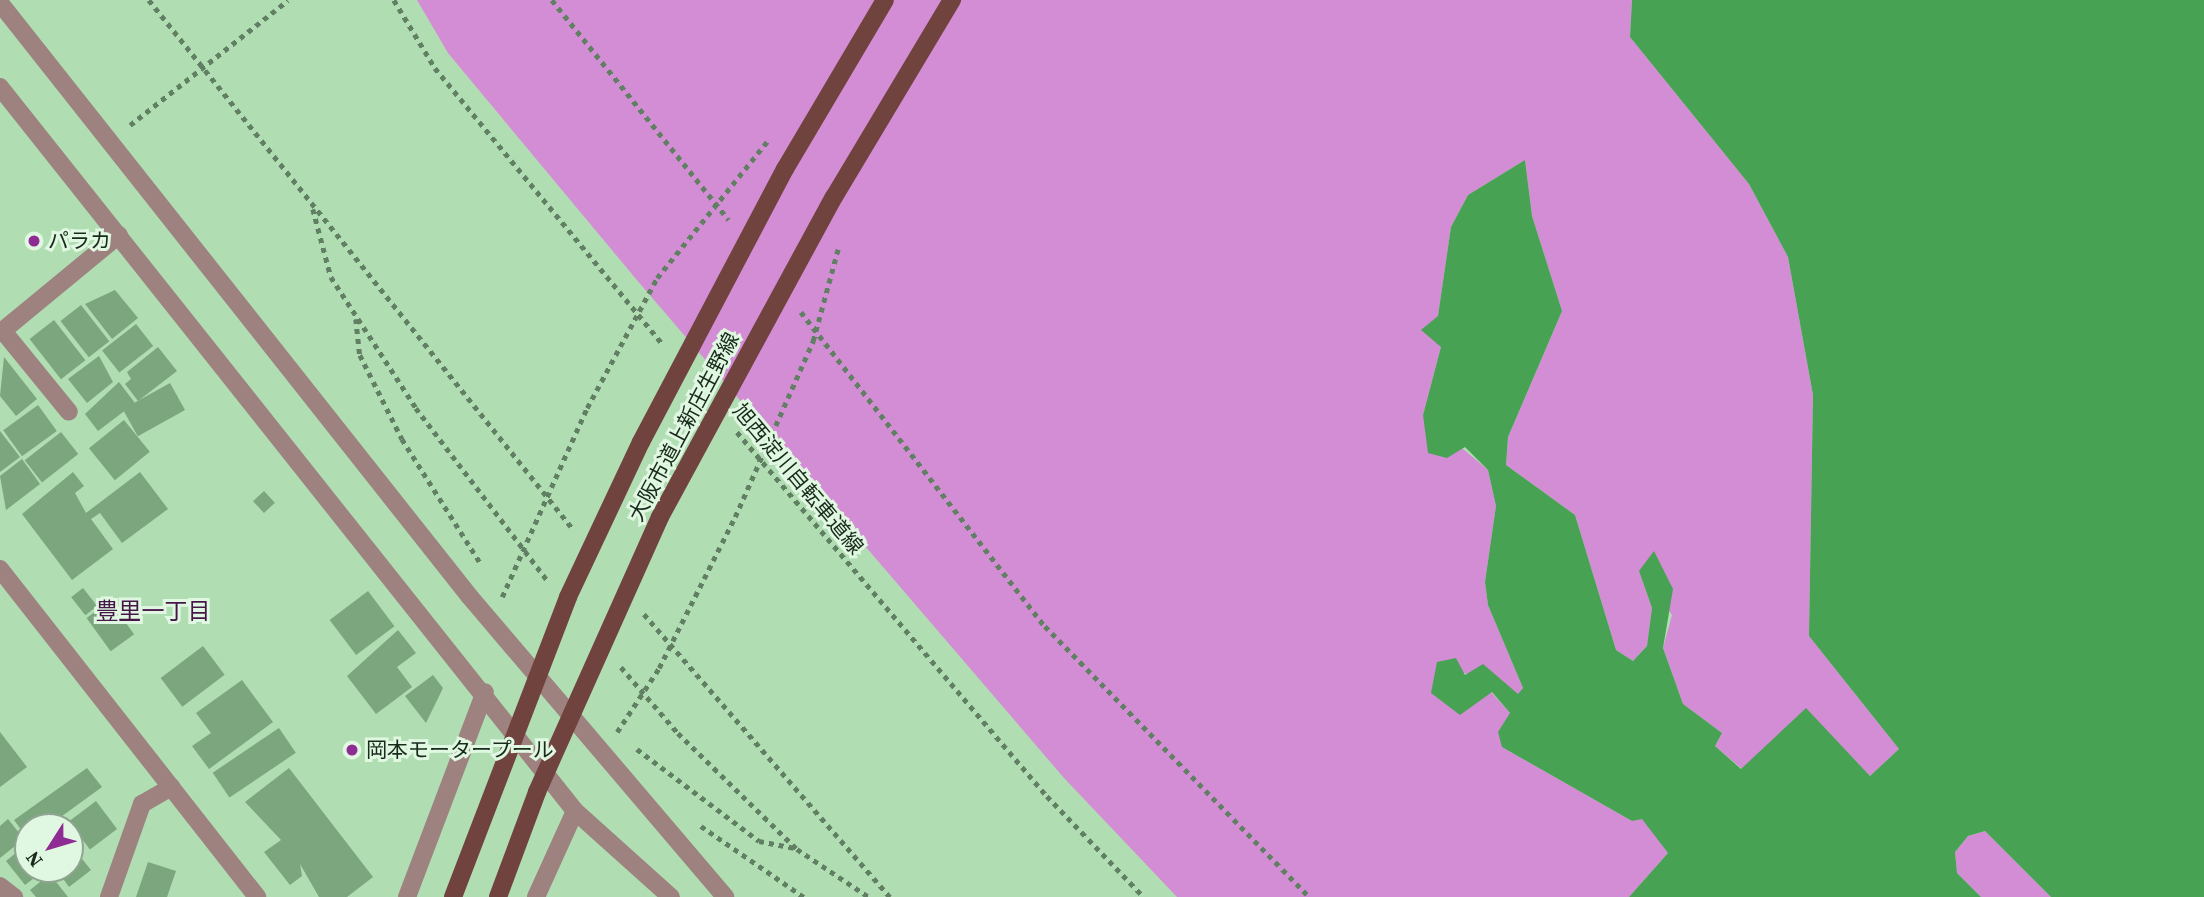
<!DOCTYPE html>
<meta charset="utf-8">
<style>
body{margin:0}
#map{position:relative;width:2204px;height:897px;overflow:hidden;background:#b0ddb2;font-family:"Source Serif 4","Noto Sans JP",serif}
div>[style]{position:absolute}
[style*='--x']{left:calc(var(--x)*1px);top:calc(var(--y)*1px);width:calc(var(--w)*1px);rotate:calc(var(--a)*1deg)}
.green>*{inset:0;background:#d38dd4}
.water>*{inset:0;background:#47a253}
.building>*{inset:0;background:#7ba67e;transform-origin:0 0}
.path>*{height:4.5px;margin-top:-2.25px;transform-origin:0;background:repeating-linear-gradient(90deg,#618063 0 5px,transparent 0 10px)}
.minor>*{height:18px;margin:-9px;padding:0 9px;transform-origin:9px;border-radius:9px;background:#9d827f}
.major>*{height:18px;margin:-9px;padding:0 9px;transform-origin:9px;border-radius:9px;background:#70433f}
.dots>*{width:19px;height:19px;translate:-50% -50%;box-sizing:border-box;border:4px solid #e0f7e1;border-radius:50%}
span{translate:-50% -50%;white-space:nowrap;text-align:center;line-height:1.15;-webkit-text-stroke:6px #e0f7e1;paint-order:stroke}
.poi-label{font-size:21px;color:#182a1a}
.left{translate:0 -50%;text-align:left}
.street-label{font-size:21px;color:#182a1a}
.neighbourhood-label{font-size:23px;color:#451647}
.north{position:absolute;left:14px;top:813px;width:70px;height:70px;box-sizing:border-box;background:#e0f7e1;border:2px solid #90a591;border-radius:50%;rotate:233deg;font-size:19px;font-weight:700;line-height:28px;text-align:center;color:#182a1a}
.north::after{content:'';display:block;margin:auto;width:24px;height:32px;background:#8f2c93;clip-path:polygon(50% 0,100% 100%,50% 72%,0 100%)}
</style>
<div id="map">
<div class="green">
<i style="clip-path:polygon(417px 0,1632px 0,1630px 37px,1749px 184px,1788px 257px,1813px 395px,1809px 636px,1899px 749px,1870px 776px,1806px 709px,1742px 769px,1715px 746px,1722px 733px,1683px 704px,1663px 648px,1672px 615px,1639px 571px,1652px 608px,1647px 646px,1633px 661px,1616px 650px,1575px 515px,1506px 465px,1508px 437px,1562px 311px,1532px 216px,1525px 160px,1468px 195px,1451px 227px,1438px 316px,1441px 347px,1423px 415px,1488px 470px,1496px 506px,1485px 582px,1488px 605px,1523px 688px,1518px 695px,1437px 662px,1491px 692px,1510px 713px,1502px 747px,1632px 821px,1642px 818px,1668px 853px,1629px 897px,1177px 897px,1064px 778px,636px 279px,448px 53px)"></i>
<i style="clip-path:polygon(1985px 831px,2051px 897px,1981px 897px,1957px 873px,1955px 852px,1968px 836px)"></i>
</div>
<div class="water">
<i style="clip-path:polygon(1632px 0,2204px 0,2204px 897px,2051px 897px,1985px 831px,1968px 836px,1955px 852px,1957px 873px,1981px 897px,1629px 897px,1668px 853px,1642px 819px,1632px 821px,1502px 747px,1498px 732px,1510px 713px,1492px 692px,1460px 715px,1431px 693px,1437px 662px,1456px 658px,1465px 675px,1483px 664px,1518px 694px,1523px 688px,1488px 605px,1485px 582px,1496px 506px,1488px 470px,1465px 447px,1447px 458px,1428px 453px,1423px 415px,1441px 347px,1421px 330px,1438px 316px,1451px 227px,1468px 195px,1525px 160px,1532px 216px,1562px 311px,1508px 437px,1506px 465px,1575px 515px,1616px 650px,1633px 661px,1647px 646px,1652px 608px,1639px 571px,1654px 551px,1673px 589px,1663px 648px,1683px 704px,1722px 733px,1715px 746px,1741px 769px,1806px 708px,1870px 776px,1899px 749px,1809px 636px,1813px 395px,1788px 257px,1749px 184px,1630px 37px)"></i>
</div>
<div class="building">
<i style="clip-path:polygon(115px 290px,138px 318px,112px 339px,85px 304px)"></i>
<i style="left:81px;top:305px;width:46px;height:26px;rotate:52deg"></i>
<i style="left:54px;top:320px;width:51px;height:31px;rotate:52deg"></i>
<i style="left:136px;top:324px;width:28px;height:43px;rotate:52deg"></i>
<i style="clip-path:polygon(158px 347px,177px 371px,138px 401px,125px 384px,131px 379px,127px 372px)"></i>
<i style="clip-path:polygon(99px 356px,113px 382px,87px 403px,68px 379px)"></i>
<i style="clip-path:polygon(4px 357px,37px 399px,16px 416px,0 396px)"></i>
<i style="clip-path:polygon(119px 382px,135px 403px,98px 431px,85px 414px)"></i>
<i style="left:170px;top:383px;width:31px;height:54px;rotate:61deg"></i>
<i style="left:38px;top:405px;width:32px;height:43px;rotate:54deg"></i>
<i style="left:124px;top:420px;width:41px;height:45px;rotate:51deg"></i>
<i style="clip-path:polygon(0 431px,20px 457px,0 472px)"></i>
<i style="left:61px;top:432px;width:28px;height:46px;rotate:52deg"></i>
<i style="clip-path:polygon(22px 459px,40px 484px,6px 510px,0 476px)"></i>
<i style="clip-path:polygon(73px 472px,84px 486px,75px 493px,86px 513px,140px 472px,168px 509px,122px 543px,100px 513px,91px 519px,113px 549px,72px 580px,22px 514px)"></i>
<i style="left:264px;top:491px;width:16px;height:15px;rotate:47deg"></i>
<i style="left:83px;top:588px;width:23px;height:15px;rotate:52deg"></i>
<i style="left:368px;top:591px;width:44px;height:48px;rotate:53deg"></i>
<i style="left:110px;top:601px;width:41px;height:29px;rotate:54deg"></i>
<i style="clip-path:polygon(398px 630px,416px 653px,397px 667px,412px 687px,376px 714px,347px 676px)"></i>
<i style="left:203px;top:646px;width:36px;height:53px;rotate:53deg"></i>
<i style="clip-path:polygon(433px 675px,443px 688px,426px 723px,405px 696px)"></i>
<i style="clip-path:polygon(242px 680px,273px 722px,209px 769px,192px 746px,211px 733px,196px 713px)"></i>
<i style="left:279px;top:728px;width:30px;height:80px;rotate:56deg"></i>
<i style="clip-path:polygon(0 732px,27px 767px,0 787px)"></i>
<i style="clip-path:polygon(87px 768px,102px 787px,47px 827px,28px 827px,28px 839px,14px 820px)"></i>
<i style="clip-path:polygon(289px 768px,373px 877px,347px 897px,319px 897px,300px 864px,302px 876px,290px 885px,264px 852px,281px 840px,245px 802px)"></i>
<i style="left:96px;top:801px;width:35px;height:34px;rotate:53deg"></i>
<i style="clip-path:polygon(8px 819px,24px 839px,0 858px,0 826px)"></i>
<i style="clip-path:polygon(28px 843px,28px 869px,46px 869px,25px 885px,6px 861px)"></i>
<i style="clip-path:polygon(70px 844px,91px 870px,69px 887px,56px 869px,70px 869px)"></i>
<i style="clip-path:polygon(148px 862px,176px 871px,167px 897px,136px 897px)"></i>
<i style="clip-path:polygon(50px 874px,68px 897px,36px 897px,30px 890px)"></i>
</div>
<div class="path">
<i style="--x:149;--y:0;--w:678;--a:51.29"></i>
<i style="--x:394;--y:0;--w:79;--a:58.9"></i>
<i style="--x:435;--y:68;--w:359;--a:50.5"></i>
<i style="--x:552;--y:0;--w:282;--a:51.2"></i>
<i style="--x:130;--y:125;--w:201;--a:-38.3"></i>
<i style="--x:313;--y:209;--w:70;--a:75.2"></i>
<i style="--x:331;--y:277;--w:156;--a:57"></i>
<i style="--x:416;--y:408;--w:216;--a:52.7"></i>
<i style="--x:801;--y:312;--w:398;--a:52.2"></i>
<i style="--x:1045;--y:626;--w:378;--a:45.7"></i>
<i style="--x:356;--y:319;--w:36;--a:84"></i>
<i style="--x:360;--y:355;--w:94;--a:63.4"></i>
<i style="--x:402;--y:439;--w:148;--a:57.7"></i>
<i style="--x:737;--y:432;--w:478;--a:49.6"></i>
<i style="--x:1047;--y:796;--w:140;--a:46.2"></i>
<i style="--x:502;--y:597;--w:207;--a:-65.8"></i>
<i style="--x:587;--y:408;--w:148;--a:-61.7"></i>
<i style="--x:657;--y:278;--w:179;--a:-51.1"></i>
<i style="--x:644;--y:614;--w:375;--a:49"></i>
<i style="--x:621;--y:667;--w:87;--a:49.2"></i>
<i style="--x:678;--y:733;--w:166;--a:44.3"></i>
<i style="--x:797;--y:849;--w:87;--a:33.7"></i>
<i style="--x:617;--y:732;--w:77;--a:-56.7"></i>
<i style="--x:659;--y:668;--w:169;--a:-63.3"></i>
<i style="--x:735;--y:517;--w:193;--a:-66.1"></i>
<i style="--x:813;--y:341;--w:95;--a:-74.8"></i>
<i style="--x:637;--y:749;--w:153;--a:37"></i>
<i style="--x:759;--y:841;--w:38;--a:11"></i>
<i style="--x:701;--y:826;--w:125;--a:34.6"></i>
</div>
<div class="minor">
<i style="--x:0;--y:3;--w:757;--a:51.65"></i>
<i style="--x:470;--y:597;--w:394;--a:49.6"></i>
<i style="--x:0;--y:87;--w:925;--a:51.54"></i>
<i style="--x:575;--y:811;--w:129;--a:41.9"></i>
<i style="--x:3;--y:331;--w:104;--a:50.8"></i>
<i style="--x:0;--y:333;--w:154;--a:-39.5"></i>
<i style="--x:0;--y:569;--w:417;--a:51.9"></i>
<i style="--x:0;--y:886;--w:18;--a:38"></i>
<i style="--x:109;--y:897;--w:99;--a:-70.5"></i>
<i style="--x:142;--y:804;--w:34;--a:-30"></i>
<i style="--x:407;--y:897;--w:219;--a:-69.2"></i>
<i style="--x:536;--y:897;--w:94;--a:-65.6"></i>
</div>
<div class="major">
<i style="--x:453;--y:897;--w:321;--a:-69"></i>
<i style="--x:568;--y:597;--w:171;--a:-64.8"></i>
<i style="--x:641;--y:442;--w:309;--a:-62.2"></i>
<i style="--x:785;--y:169;--w:196;--a:-59.4"></i>
<i style="--x:498;--y:897;--w:112;--a:-69.6"></i>
<i style="--x:537;--y:792;--w:301;--a:-65.9"></i>
<i style="--x:660;--y:517;--w:364;--a:-61.5"></i>
<i style="--x:834;--y:197;--w:230;--a:-59.1"></i>
</div>
<div class="dots">
<i style="left:34px;top:241px;background:#8f2c93"></i>
<i style="left:352px;top:750px;background:#8f2c93"></i>
</div>
<div class="poi-label">
<span class="left" style="left:48px;top:241px">パラカ</span>
<span class="left" style="left:366px;top:750px">岡本モータープール</span>
</div>
<div class="street-label">
<span style="left:684px;top:427px;rotate:-62deg">大阪市道上新庄生野線</span>
<span style="left:798px;top:479px;rotate:50deg">旭西淀川自転車道線</span>
</div>
<div class="neighbourhood-label">
<span style="left:153px;top:611px">豊里一丁目</span>
</div>
<div class="north">N</div>
</div>
